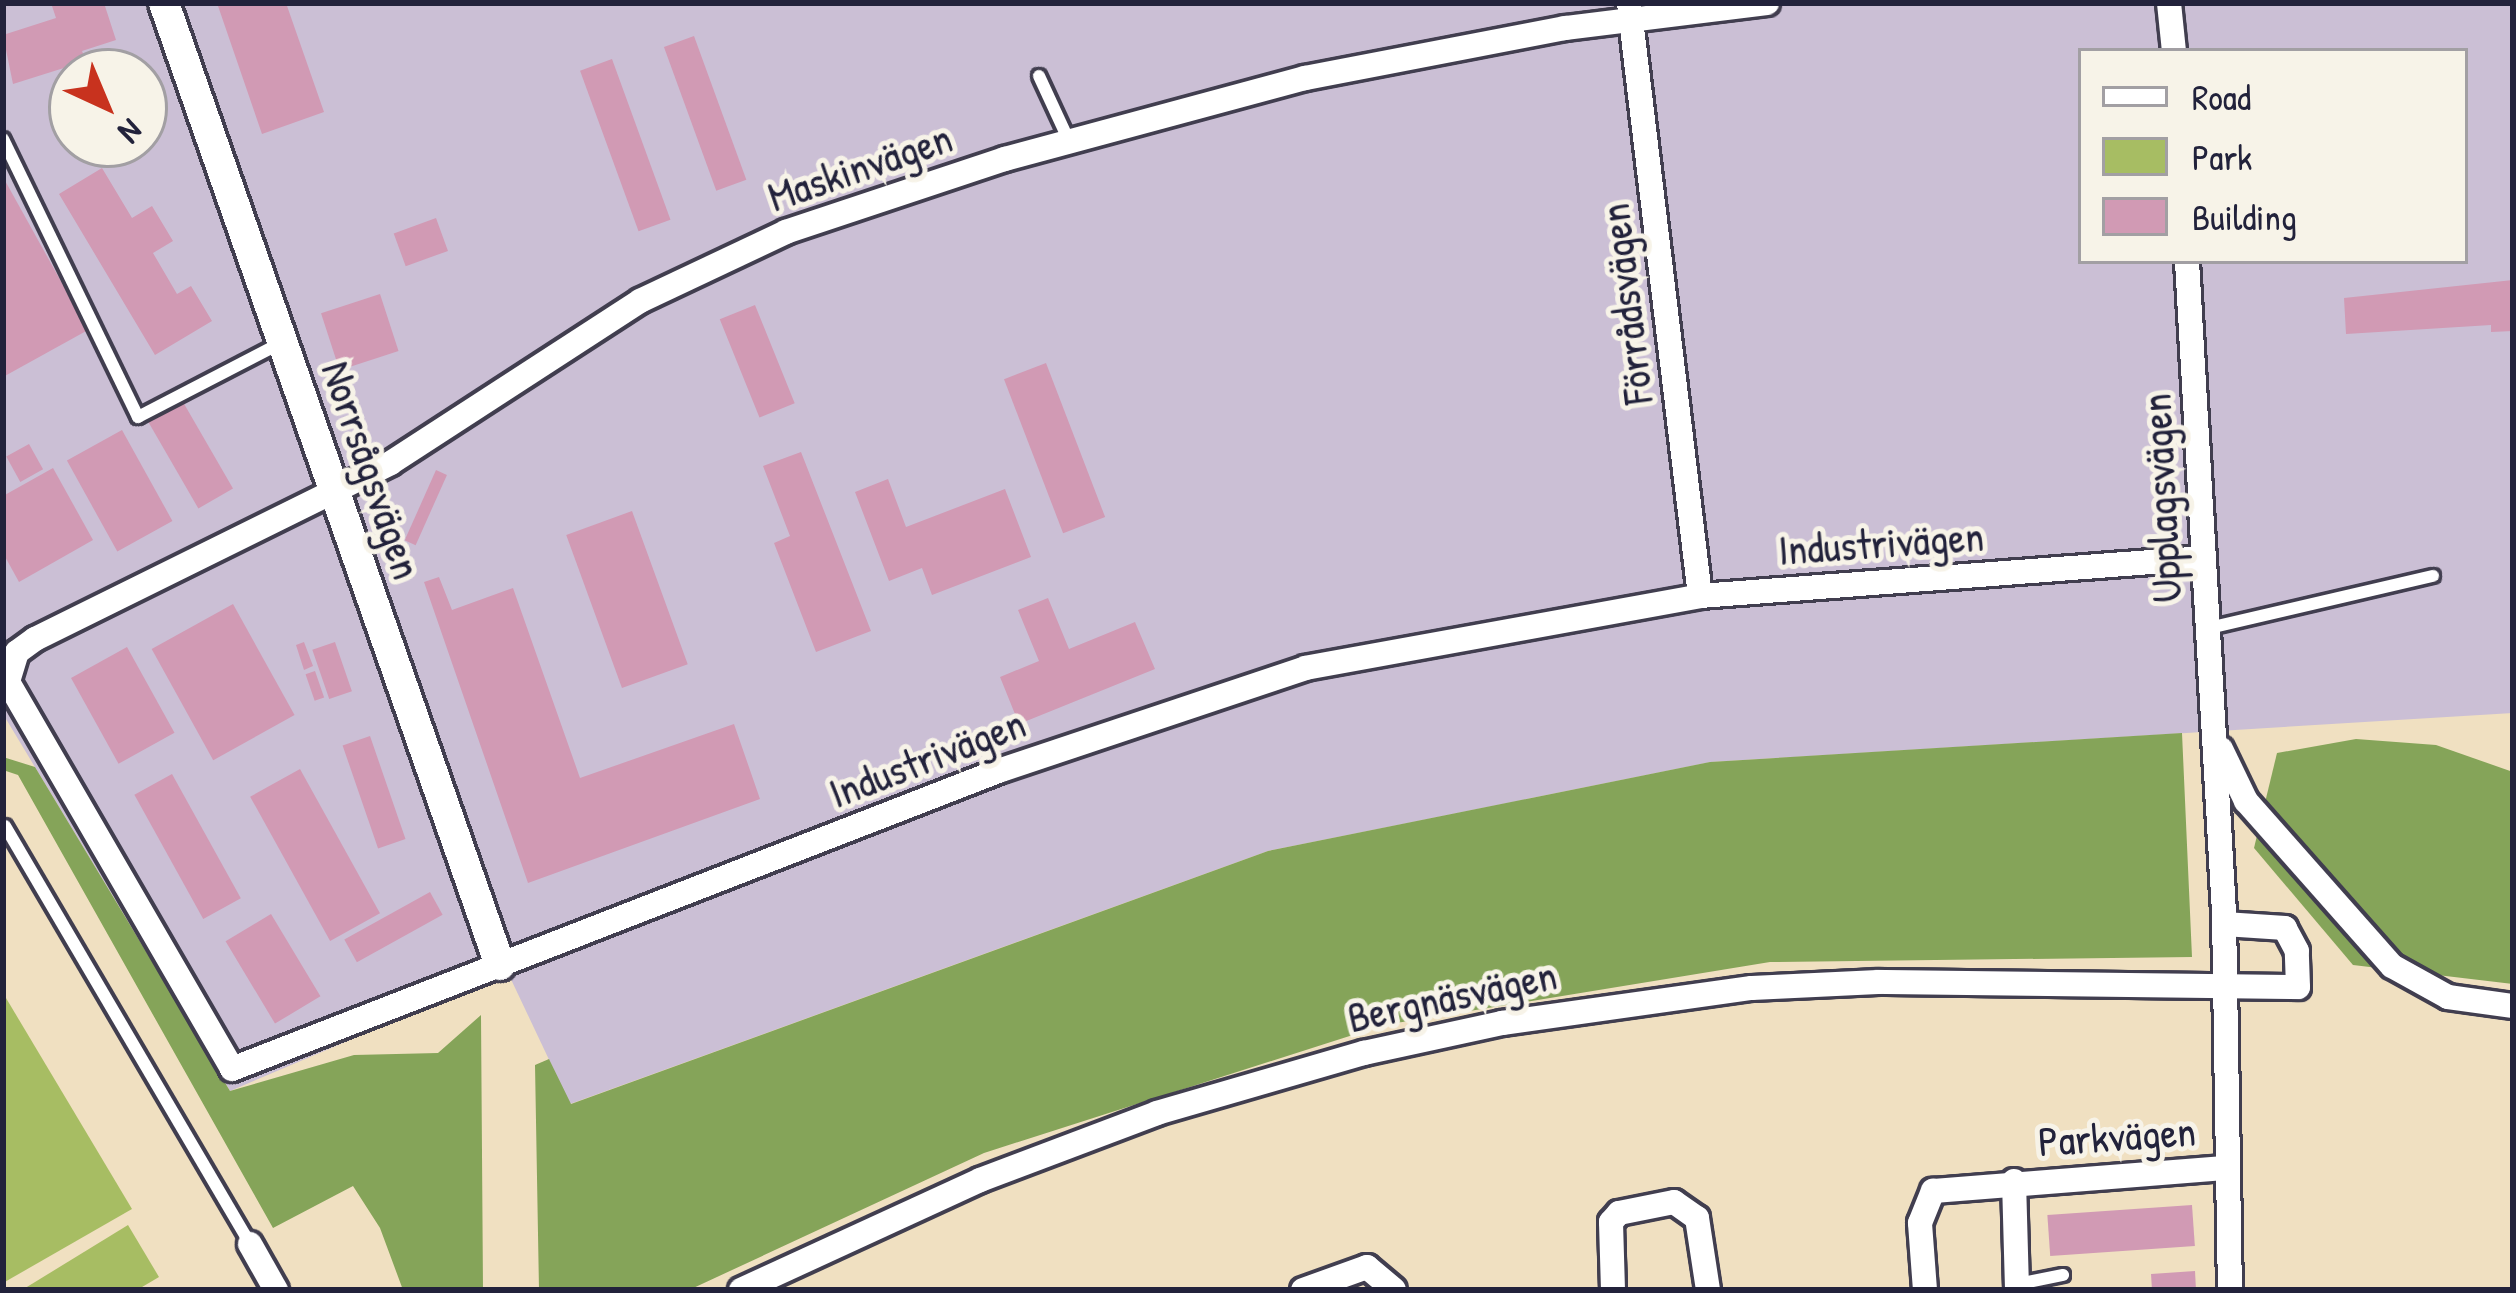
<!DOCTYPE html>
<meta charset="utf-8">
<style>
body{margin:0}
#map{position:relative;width:2516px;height:1293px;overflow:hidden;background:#f0e0c1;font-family:"Patrick Hand",sans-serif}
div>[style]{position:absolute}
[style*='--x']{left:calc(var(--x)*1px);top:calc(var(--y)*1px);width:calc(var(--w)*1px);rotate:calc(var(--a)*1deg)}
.industrial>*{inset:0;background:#cbbfd5}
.green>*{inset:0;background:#a7bd63}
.forest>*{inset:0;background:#85a459}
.building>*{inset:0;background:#d19ab4;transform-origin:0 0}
.roads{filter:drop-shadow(3px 0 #413e4f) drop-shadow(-3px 0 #413e4f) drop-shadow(0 3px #413e4f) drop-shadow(0 -3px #413e4f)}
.service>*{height:12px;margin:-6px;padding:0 6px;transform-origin:6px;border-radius:6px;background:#fff}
.minor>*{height:24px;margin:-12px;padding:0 12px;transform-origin:12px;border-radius:12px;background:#fff}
.tertiary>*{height:30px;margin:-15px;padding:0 15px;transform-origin:15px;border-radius:15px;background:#fff}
span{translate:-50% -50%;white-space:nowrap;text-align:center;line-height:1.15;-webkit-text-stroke:10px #f7f3e8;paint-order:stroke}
.street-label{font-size:42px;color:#22223b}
.frame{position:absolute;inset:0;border:6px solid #22223b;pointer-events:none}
.legend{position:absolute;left:2078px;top:48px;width:390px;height:216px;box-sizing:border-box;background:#f7f3e8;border:3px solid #a29fa3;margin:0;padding:15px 21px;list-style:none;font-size:36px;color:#22223b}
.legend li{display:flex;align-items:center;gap:24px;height:60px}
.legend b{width:60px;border:3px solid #a29fa3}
.north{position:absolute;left:48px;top:48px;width:120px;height:120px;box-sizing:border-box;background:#f7f3e8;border:3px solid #a29fa3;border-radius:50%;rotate:136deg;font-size:33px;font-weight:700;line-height:48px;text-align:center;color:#22223b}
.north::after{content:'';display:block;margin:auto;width:42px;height:54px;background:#c8321e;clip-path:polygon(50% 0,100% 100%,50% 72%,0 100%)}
</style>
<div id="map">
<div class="industrial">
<i style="clip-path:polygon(evenodd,3px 3px,2513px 3px,2513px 713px,1711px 762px,1268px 851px,570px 1104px,508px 973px,230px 1091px,3px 714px,3px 3px,2081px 51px,2465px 51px,2465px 261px,2081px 261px,2081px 51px,3px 3px,72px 72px,144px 72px,144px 144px,72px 144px,72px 72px)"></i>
</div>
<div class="green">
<i style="clip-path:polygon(3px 993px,132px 1209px,3px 1283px)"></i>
<i style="clip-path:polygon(128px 1225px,159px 1277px,137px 1290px,22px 1290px)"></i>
</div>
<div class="forest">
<i style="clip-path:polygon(2182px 733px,2192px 957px,1770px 962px,1384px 1025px,984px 1153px,689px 1290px,539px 1290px,535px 1065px,549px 1059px,571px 1104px,1268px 851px,1710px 762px)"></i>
<i style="clip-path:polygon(2356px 739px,2436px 745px,2513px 772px,2513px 984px,2353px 965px,2254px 848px,2277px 753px)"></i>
<i style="clip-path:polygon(3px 757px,35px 767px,230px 1091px,354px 1055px,438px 1053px,481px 1015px,483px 1290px,403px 1290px,380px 1228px,353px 1186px,273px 1228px,18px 775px,3px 770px)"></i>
</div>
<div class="building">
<i style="clip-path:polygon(104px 3px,116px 40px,82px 51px,86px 61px,13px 84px,3px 35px,56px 18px,52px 6px)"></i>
<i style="clip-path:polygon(217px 3px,286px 3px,324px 112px,262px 134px)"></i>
<i style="left:694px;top:36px;width:153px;height:32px;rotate:70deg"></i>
<i style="left:612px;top:59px;width:171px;height:34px;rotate:70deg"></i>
<i style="clip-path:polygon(102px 168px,132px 218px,152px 206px,173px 241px,153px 253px,177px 294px,191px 286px,212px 321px,155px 355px,59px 194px)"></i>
<i style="clip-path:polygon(3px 177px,88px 330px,3px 377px)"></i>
<i style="left:436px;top:218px;width:35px;height:45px;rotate:70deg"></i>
<i style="clip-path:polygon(2513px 280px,2513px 331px,2491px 332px,2491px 325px,2346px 334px,2344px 298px)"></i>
<i style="left:380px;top:294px;width:60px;height:62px;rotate:72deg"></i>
<i style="left:755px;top:305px;width:106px;height:38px;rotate:68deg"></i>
<i style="left:1046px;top:363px;width:165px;height:45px;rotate:69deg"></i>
<i style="left:183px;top:402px;width:100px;height:40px;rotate:60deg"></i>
<i style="left:122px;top:430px;width:104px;height:63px;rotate:61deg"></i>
<i style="left:29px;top:444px;width:29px;height:26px;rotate:61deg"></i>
<i style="clip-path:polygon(801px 452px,871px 631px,816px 652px,774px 543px,790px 536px,763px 466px)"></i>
<i style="clip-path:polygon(53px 468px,93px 540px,19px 582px,3px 553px,3px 496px)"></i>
<i style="left:436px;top:470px;width:12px;height:77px;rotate:24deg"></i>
<i style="clip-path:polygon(888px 479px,906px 527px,1005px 489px,1031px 557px,932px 595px,922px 568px,889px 581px,855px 492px)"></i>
<i style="left:632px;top:511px;width:163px;height:70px;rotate:70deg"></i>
<i style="clip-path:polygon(439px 577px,452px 610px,513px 588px,580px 778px,734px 724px,760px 799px,528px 883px,424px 582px)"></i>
<i style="clip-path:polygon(1048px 598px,1069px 649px,1135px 622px,1155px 669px,1019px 724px,1000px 677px,1039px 661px,1018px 610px)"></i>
<i style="left:233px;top:604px;width:127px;height:93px;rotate:61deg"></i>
<i style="clip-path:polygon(304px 642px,313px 666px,304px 670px,296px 645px)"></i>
<i style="left:335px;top:642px;width:52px;height:24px;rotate:71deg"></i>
<i style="left:127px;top:647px;width:98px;height:64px;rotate:61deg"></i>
<i style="left:315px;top:671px;width:28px;height:10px;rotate:71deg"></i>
<i style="left:370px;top:736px;width:109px;height:29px;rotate:71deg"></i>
<i style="left:300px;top:769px;width:165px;height:57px;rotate:61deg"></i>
<i style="left:172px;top:774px;width:142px;height:43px;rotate:61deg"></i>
<i style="left:430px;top:892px;width:26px;height:98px;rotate:61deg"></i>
<i style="left:271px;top:914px;width:96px;height:53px;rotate:59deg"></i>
<i style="left:2192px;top:1205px;width:41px;height:145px;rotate:86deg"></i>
<i style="clip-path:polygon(2195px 1271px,2196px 1290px,2152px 1290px,2151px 1274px)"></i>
</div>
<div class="roads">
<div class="service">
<i style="--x:1039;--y:76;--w:72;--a:65.2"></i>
<i style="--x:3;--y:139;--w:309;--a:64.1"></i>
<i style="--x:138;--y:417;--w:161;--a:-27.4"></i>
<i style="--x:2209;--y:628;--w:230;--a:-13.1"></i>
<i style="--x:5;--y:826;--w:485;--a:59.6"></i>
<i style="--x:2018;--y:1284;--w:46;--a:-11.3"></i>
</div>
<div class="minor">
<i style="--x:1629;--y:3;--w:597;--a:83.17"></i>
<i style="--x:1767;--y:3;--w:204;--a:172.9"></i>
<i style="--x:1565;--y:28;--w:265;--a:169.1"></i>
<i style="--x:1305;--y:78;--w:311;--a:164.9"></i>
<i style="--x:1005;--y:159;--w:231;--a:161.6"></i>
<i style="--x:786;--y:232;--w:161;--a:154.7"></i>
<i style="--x:640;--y:301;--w:297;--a:147"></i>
<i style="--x:391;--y:463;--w:397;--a:153.7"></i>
<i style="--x:35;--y:639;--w:22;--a:144"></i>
<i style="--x:17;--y:652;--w:31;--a:107"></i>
<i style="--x:8;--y:682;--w:447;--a:59.9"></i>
<i style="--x:232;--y:1069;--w:825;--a:-21.25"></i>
<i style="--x:1001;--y:770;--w:321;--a:-18.5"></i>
<i style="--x:1305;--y:668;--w:402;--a:-10.3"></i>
<i style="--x:1700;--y:596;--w:505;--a:-4.31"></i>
<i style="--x:2169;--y:3;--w:48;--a:84.1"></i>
<i style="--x:2187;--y:261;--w:653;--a:86.75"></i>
<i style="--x:2224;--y:913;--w:377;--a:89.1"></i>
<i style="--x:2221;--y:749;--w:58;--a:64.3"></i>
<i style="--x:2246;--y:801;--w:220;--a:48.5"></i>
<i style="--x:2392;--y:966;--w:64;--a:29"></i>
<i style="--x:2448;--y:997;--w:66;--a:7.9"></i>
<i style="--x:2014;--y:1181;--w:109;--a:88.4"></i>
<i style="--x:250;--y:1244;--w:53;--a:60.5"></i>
<i style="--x:741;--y:1290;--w:263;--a:-24.7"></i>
<i style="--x:980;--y:1180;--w:189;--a:-20.7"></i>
<i style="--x:1157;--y:1113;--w:216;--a:-16.2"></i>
<i style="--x:1364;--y:1053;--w:141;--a:-12.3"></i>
<i style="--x:1502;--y:1023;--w:252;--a:-8"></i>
<i style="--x:1752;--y:988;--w:126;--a:-2.7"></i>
<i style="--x:1878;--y:982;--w:420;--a:0.7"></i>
<i style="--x:2298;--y:987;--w:36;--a:-92"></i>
<i style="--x:2297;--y:951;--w:26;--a:-118"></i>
<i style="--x:2285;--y:928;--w:61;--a:-176.2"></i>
<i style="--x:1303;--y:1290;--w:68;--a:-19.8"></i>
<i style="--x:1367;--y:1267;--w:35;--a:40"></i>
<i style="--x:1613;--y:1290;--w:68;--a:-91.7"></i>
<i style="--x:1611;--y:1222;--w:12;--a:-48"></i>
<i style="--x:1619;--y:1213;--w:56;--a:-11.3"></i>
<i style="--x:1674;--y:1202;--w:28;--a:35"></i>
<i style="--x:1697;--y:1218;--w:73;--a:81.3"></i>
<i style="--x:1925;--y:1290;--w:67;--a:-94.3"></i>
<i style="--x:1920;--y:1223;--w:35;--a:-68"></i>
<i style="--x:1933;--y:1191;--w:293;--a:-4.5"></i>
</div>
<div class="tertiary">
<i style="--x:164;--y:3;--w:1019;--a:70.75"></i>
</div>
</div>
<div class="street-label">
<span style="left:860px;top:167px;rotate:-19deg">Maskinvägen</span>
<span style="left:1626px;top:304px;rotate:-97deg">Förrådsvägen</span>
<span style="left:372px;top:470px;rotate:71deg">Norrsågsvägen</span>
<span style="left:2161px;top:498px;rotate:-93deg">Upplagsvägen</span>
<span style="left:1881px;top:543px;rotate:-4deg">Industrivägen</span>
<span style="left:927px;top:758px;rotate:-21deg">Industrivägen</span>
<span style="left:1452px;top:996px;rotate:-12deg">Bergnäsvägen</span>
<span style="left:2117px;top:1136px;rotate:-4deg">Parkvägen</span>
</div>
<div class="frame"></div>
<ul class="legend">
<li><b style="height:15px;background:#fff"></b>Road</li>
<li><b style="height:33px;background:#a7bd63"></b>Park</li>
<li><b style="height:33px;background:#d19ab4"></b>Building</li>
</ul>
<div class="north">N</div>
</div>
